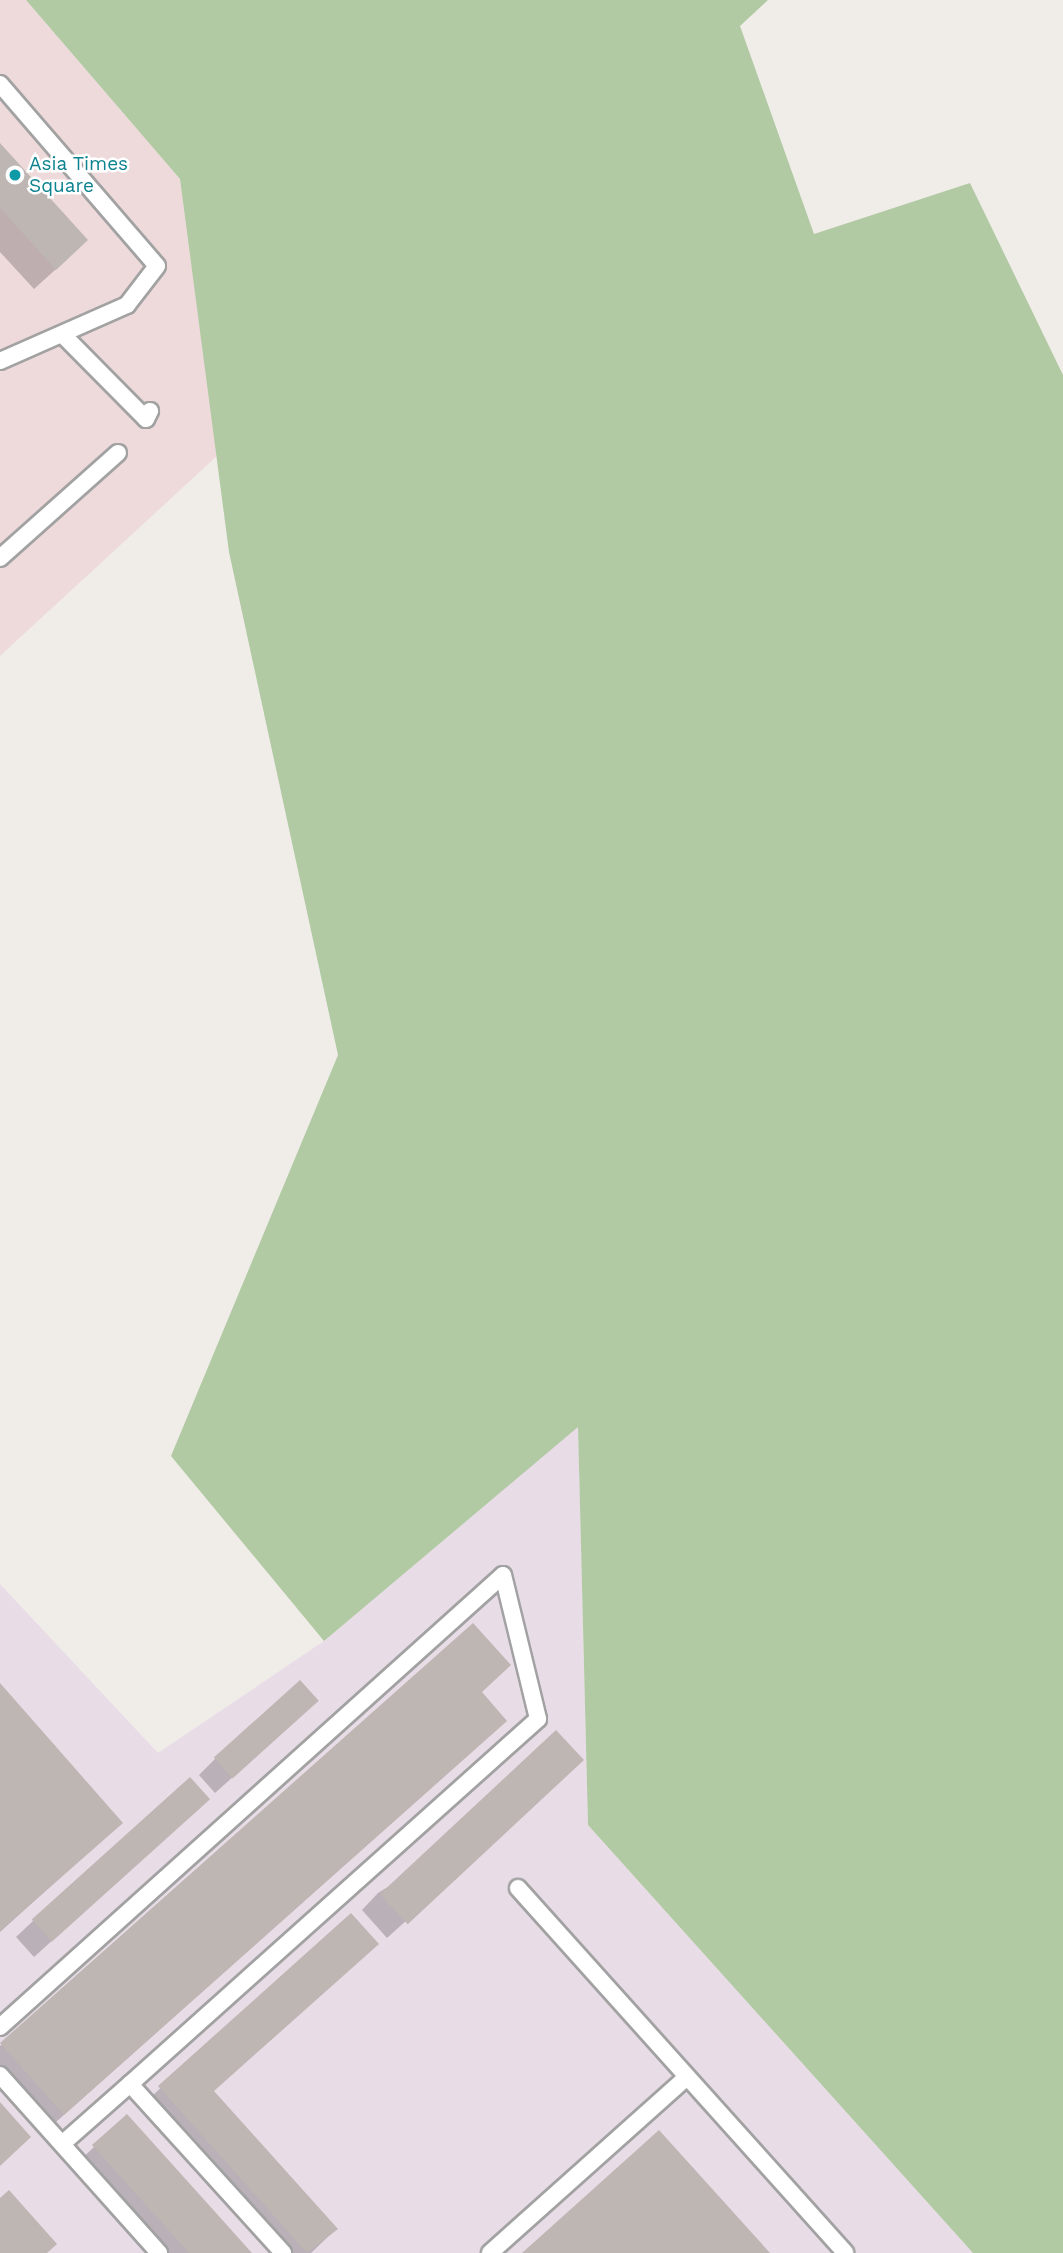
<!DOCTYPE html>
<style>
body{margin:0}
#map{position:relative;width:1063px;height:2253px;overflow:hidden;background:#f0ede9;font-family:"Work Sans",sans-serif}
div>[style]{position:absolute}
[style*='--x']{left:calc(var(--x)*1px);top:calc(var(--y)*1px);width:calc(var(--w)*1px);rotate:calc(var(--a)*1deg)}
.commercial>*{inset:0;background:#eedadb}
.industrial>*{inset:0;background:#e8dce7}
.forest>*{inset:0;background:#b1caa3}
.shadow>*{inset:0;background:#0003}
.building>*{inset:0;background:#bdb6b2;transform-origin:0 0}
.roads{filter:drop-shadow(2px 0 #a2a2a2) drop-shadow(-2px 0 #a2a2a2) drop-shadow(0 2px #a2a2a2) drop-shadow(0 -2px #a2a2a2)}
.service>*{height:16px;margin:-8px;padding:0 8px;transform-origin:8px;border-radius:8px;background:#fff}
.dots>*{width:19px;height:19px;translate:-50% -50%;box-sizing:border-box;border:4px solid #fff;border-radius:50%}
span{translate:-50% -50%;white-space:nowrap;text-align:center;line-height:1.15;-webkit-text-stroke:5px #fff;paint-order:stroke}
.culture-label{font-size:19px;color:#0d838f}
.left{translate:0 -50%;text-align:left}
</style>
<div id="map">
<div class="commercial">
<i style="clip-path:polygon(0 0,26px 0,180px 179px,217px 456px,0 656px)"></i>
</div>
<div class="industrial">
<i style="clip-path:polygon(578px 1426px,588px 1825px,973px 2253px,0 2253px,0 1584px,158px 1753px,324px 1641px)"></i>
</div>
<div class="forest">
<i style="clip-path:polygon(26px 0,768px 0,740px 26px,814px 234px,970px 183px,1063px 375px,1063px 2253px,973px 2253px,588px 1825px,578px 1427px,324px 1641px,171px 1456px,338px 1055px,229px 552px,180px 179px)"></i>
</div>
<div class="shadow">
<i style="clip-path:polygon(0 145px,65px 261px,34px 289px,0 252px)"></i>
<i style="clip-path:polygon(473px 1625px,488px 1737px,47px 2130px,0 2078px,0 2046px)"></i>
<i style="clip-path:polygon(0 1685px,121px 1823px,0 1932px)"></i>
<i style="clip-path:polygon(300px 1717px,215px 1793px,199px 1775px,215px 1759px)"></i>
<i style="clip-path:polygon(565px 1777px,387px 1938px,362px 1910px,378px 1893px)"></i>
<i style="clip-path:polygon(191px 1815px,34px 1957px,16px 1937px,33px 1921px)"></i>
<i style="clip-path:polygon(351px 1916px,213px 2092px,336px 2229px,311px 2253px,276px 2253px,143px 2104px)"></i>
<i style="clip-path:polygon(94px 2147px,250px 2253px,158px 2253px,77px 2163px)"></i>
</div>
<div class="building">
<i style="clip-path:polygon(0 143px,88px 240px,56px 270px,0 208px)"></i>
<i style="clip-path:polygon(473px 1623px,511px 1665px,482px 1692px,507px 1721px,64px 2115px,0 2043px)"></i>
<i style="left:300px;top:1680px;width:28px;height:116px;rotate:48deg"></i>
<i style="clip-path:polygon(0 1683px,123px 1823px,0 1931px)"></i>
<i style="left:556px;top:1730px;width:41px;height:241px;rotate:47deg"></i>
<i style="left:190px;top:1777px;width:30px;height:213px;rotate:48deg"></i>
<i style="clip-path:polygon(351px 1913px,379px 1944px,214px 2091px,338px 2229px,307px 2253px,158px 2086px)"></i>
<i style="clip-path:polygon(0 2102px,31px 2137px,0 2166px)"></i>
<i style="clip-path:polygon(127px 2114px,252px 2253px,189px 2253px,92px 2145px)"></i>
<i style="clip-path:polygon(659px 2130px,770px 2253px,522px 2253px)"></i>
<i style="clip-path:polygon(9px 2190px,57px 2244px,47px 2253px,0 2253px,0 2198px)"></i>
</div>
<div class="roads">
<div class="service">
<i style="--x:0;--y:84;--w:240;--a:49.2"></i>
<i style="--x:157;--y:266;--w:49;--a:127.6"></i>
<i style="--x:127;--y:305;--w:139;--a:156.2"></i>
<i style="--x:63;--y:335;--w:118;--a:45.3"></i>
<i style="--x:146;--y:419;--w:9;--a:-63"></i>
<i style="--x:0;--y:558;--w:158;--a:-41.7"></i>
<i style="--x:518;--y:1888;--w:490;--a:48.1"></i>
<i style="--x:0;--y:2027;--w:676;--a:-41.94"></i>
<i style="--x:503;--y:1575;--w:148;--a:76.3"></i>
<i style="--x:538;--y:1719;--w:547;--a:138.18"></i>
<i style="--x:130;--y:2084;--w:228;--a:47.8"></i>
<i style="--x:0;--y:2075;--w:239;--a:48.2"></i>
<i style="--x:62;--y:2144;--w:91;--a:-41.4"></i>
<i style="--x:490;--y:2253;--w:264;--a:-41.8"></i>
</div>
</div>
<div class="dots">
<i style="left:15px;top:175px;background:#0f9aa8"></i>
</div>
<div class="culture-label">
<span class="left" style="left:29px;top:175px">Asia Times<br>Square</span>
</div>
</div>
